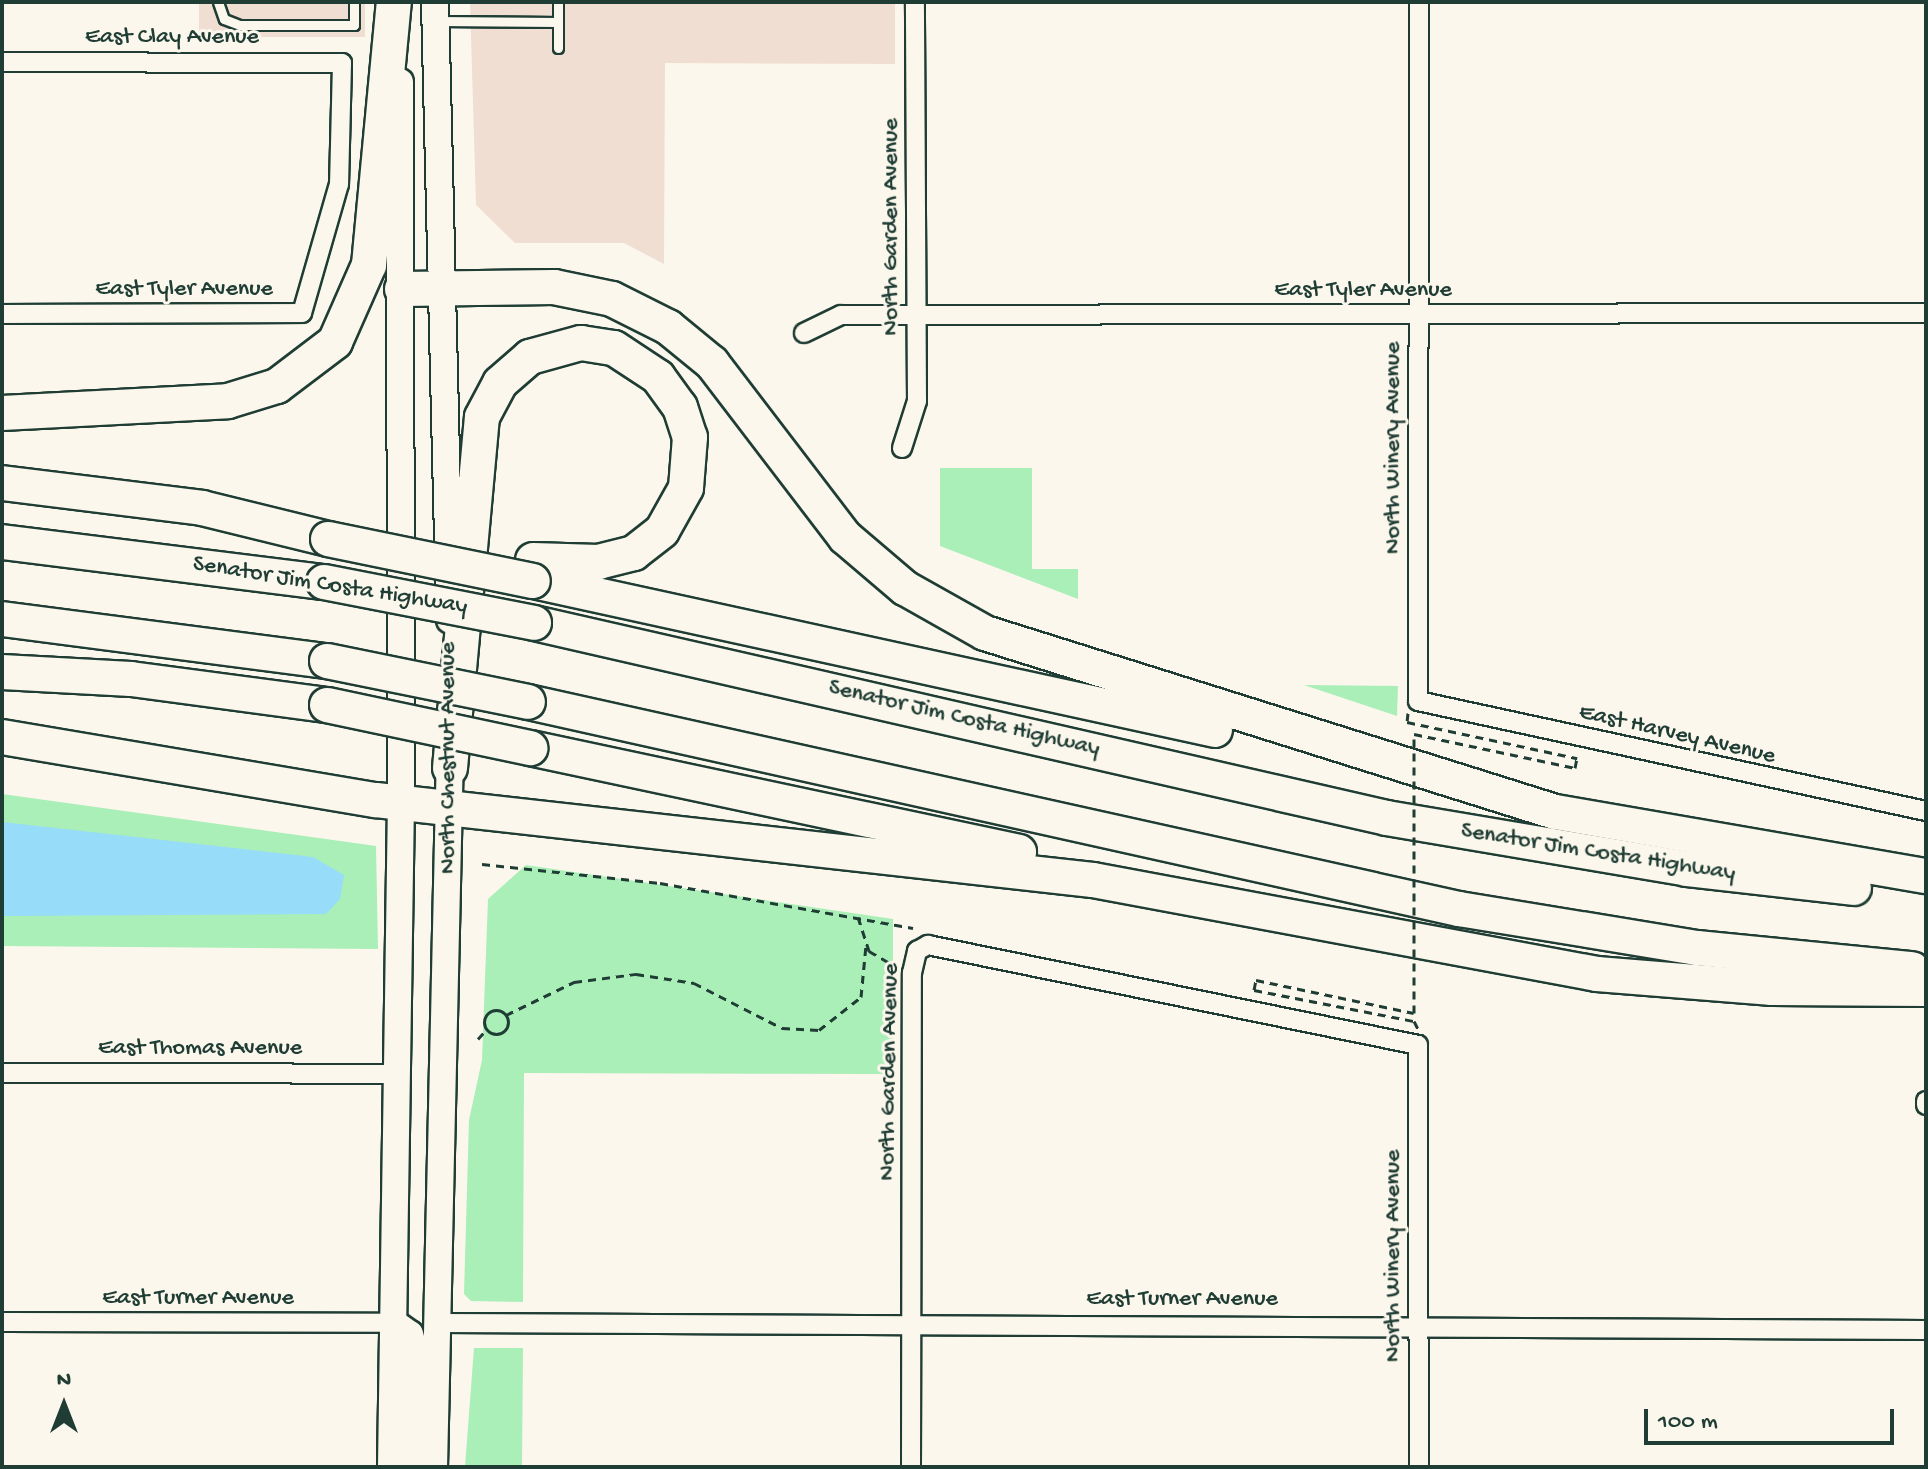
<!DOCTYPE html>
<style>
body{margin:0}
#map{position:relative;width:1928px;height:1469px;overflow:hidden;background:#fbf7ec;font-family:"Gochi Hand",sans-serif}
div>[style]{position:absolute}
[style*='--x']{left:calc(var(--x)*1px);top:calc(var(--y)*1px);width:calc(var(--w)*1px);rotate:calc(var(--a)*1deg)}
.built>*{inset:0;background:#f1ded2;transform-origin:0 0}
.green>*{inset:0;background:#aaeeb8}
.water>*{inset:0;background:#97dcf9}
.path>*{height:3px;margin-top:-1.5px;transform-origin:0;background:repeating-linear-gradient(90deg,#1f3d34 0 8px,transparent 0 14px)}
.path>.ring{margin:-1.5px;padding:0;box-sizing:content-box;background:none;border:3px solid #1f3d34;border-radius:50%}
.roads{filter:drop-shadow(2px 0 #1f3d34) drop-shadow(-2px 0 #1f3d34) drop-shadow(0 2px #1f3d34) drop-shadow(0 -2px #1f3d34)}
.lane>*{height:9px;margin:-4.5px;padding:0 4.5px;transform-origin:4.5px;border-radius:4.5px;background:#fbf7ec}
.street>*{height:18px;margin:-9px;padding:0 9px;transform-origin:9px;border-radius:9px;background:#fbf7ec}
.secondary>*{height:26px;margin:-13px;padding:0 13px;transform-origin:13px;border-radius:13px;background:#fbf7ec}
.highway>*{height:34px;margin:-17px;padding:0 17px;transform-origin:17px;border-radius:17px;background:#fbf7ec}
.path-bridge>*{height:3px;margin-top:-1.5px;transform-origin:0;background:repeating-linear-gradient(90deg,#1f3d34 0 8px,transparent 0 14px)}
.bridges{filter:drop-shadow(2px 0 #1f3d34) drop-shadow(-2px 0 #1f3d34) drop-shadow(0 2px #1f3d34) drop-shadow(0 -2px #1f3d34)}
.highway-bridge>*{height:34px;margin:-17px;padding:0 17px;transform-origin:17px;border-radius:17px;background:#fbf7ec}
span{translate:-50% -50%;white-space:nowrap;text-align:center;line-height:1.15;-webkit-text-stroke:6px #fbf7ec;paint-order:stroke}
.street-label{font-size:24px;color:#1f3d34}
.frame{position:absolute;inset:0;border:4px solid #1f3d34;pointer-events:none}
.north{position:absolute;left:24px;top:1365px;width:80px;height:80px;-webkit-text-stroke:6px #fbf7ec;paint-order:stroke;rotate:0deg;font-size:22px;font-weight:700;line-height:32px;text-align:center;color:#1f3d34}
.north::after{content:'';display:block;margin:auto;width:28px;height:36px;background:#1f3d34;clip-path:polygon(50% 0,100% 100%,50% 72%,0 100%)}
.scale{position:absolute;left:1644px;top:1409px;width:250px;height:36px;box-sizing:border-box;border:4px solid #1f3d34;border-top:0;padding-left:10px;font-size:24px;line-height:28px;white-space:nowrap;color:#1f3d34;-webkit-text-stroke:6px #fbf7ec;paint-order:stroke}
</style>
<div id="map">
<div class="built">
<i style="left:199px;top:2px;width:166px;height:35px"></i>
<i style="clip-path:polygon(470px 2px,895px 2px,895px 64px,665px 63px,664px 264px,624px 243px,515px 243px,476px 205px)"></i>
</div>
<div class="green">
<i style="clip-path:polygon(940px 468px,1032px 468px,1032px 569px,1078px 569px,1078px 599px,940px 546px)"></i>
<i style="clip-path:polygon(1304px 685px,1398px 686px,1397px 716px)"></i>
<i style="clip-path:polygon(2px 794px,376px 846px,378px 949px,2px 946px)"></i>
<i style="clip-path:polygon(526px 865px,893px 919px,893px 1074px,524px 1073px,523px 1302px,471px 1301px,464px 1294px,469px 1120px,482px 1060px,488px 899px)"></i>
<i style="clip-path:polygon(474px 1348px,523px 1348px,522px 1467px,465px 1467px)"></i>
</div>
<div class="water">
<i style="clip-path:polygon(2px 822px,313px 857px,344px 875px,340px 899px,326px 914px,2px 916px)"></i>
</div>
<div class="path">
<i style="--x:1408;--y:713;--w:9;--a:96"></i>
<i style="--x:1407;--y:722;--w:174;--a:12"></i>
<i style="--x:482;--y:864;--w:179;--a:6.1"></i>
<i style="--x:660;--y:883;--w:257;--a:10.1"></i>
<i style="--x:858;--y:917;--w:36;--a:72"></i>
<i style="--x:869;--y:951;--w:24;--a:30"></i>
<i style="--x:1254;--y:990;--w:163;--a:11"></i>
<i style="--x:1414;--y:1021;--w:9;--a:63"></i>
<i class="ring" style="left:484px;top:1010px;width:21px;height:21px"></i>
<i style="--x:506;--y:1015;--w:76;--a:-25.9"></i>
<i style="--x:574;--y:982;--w:63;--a:-7.4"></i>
<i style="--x:636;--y:974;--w:59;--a:8.8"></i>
<i style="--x:694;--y:983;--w:99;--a:27.1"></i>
<i style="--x:782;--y:1028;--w:37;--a:3"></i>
<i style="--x:819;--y:1030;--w:53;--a:-38.2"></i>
<i style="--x:861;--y:997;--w:52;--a:-84.5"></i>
<i style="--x:478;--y:1039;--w:12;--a:-48"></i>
</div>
<div class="roads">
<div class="lane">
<i style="--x:218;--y:2;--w:18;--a:71"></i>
<i style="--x:224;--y:19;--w:17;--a:21"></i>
<i style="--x:240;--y:25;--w:114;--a:0"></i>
<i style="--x:354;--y:25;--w:23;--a:-90"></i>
<i style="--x:558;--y:2;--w:46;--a:90"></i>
<i style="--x:437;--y:21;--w:121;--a:0.5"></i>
</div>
<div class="street">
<i style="--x:1419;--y:2;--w:699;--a:90.08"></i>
<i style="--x:1418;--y:701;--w:520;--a:12.22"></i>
<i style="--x:2;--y:62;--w:340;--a:0.2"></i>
<i style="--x:342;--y:63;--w:121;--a:91.4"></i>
<i style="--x:339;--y:184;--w:134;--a:106"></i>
<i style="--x:302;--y:313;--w:300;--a:179.8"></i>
<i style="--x:804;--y:333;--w:41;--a:-25.9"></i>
<i style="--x:841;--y:315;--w:1085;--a:-0.11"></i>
<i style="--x:902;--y:448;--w:49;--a:-72.3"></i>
<i style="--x:917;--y:401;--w:399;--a:-90.3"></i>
<i style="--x:2;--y:1073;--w:397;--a:0.1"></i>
<i style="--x:1926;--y:1101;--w:4;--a:90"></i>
<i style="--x:2;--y:1322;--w:392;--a:0.1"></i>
<i style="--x:438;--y:1323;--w:1488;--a:0.27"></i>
<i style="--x:911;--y:1467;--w:494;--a:-89.9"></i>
<i style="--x:912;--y:973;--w:23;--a:-77"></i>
<i style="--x:917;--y:951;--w:13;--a:-29"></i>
<i style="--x:928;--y:945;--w:500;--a:11.53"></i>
<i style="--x:1418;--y:1045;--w:422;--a:89.9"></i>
</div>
<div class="secondary">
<i style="--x:435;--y:2;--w:618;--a:88.61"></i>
<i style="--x:394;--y:1323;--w:19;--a:35"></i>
<i style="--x:410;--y:1334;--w:23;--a:75"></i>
<i style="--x:416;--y:1356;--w:111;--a:91"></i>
<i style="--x:391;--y:1467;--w:665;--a:-89.14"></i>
<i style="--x:401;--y:802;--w:720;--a:-90.08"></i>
<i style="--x:434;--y:1467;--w:716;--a:-88.72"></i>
</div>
<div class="highway">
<i style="--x:402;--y:289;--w:152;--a:-0.8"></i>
<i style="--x:554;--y:287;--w:59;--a:11.7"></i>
<i style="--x:612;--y:299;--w:63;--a:26.6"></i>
<i style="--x:668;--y:327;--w:57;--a:39.3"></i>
<i style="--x:712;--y:363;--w:219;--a:52.6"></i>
<i style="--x:845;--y:537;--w:79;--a:40.4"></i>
<i style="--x:905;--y:588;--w:92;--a:29.4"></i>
<i style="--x:985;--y:633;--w:597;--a:17.43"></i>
<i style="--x:1555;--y:812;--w:376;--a:9.8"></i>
<i style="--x:2;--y:413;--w:226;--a:-3"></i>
<i style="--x:228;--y:401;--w:51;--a:-17"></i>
<i style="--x:277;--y:386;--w:73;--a:-37.2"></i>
<i style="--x:335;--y:342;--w:84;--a:-66.2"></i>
<i style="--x:369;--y:265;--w:264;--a:-84.6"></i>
<i style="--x:2;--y:483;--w:202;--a:7.1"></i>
<i style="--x:202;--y:508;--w:130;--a:13.8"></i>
<i style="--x:2;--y:542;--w:324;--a:7.1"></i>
<i style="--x:533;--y:581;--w:698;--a:12.32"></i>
<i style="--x:2;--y:619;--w:328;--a:7.4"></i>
<i style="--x:534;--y:623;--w:875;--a:12.88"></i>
<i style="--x:1387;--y:818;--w:304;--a:9.6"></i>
<i style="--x:1687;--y:869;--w:168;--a:6.5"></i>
<i style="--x:2;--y:672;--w:129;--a:3.1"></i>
<i style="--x:131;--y:679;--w:198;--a:7.6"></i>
<i style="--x:528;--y:702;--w:954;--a:12.54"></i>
<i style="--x:1459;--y:909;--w:241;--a:9.3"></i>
<i style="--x:1697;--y:948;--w:216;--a:5.6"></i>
<i style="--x:2;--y:737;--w:379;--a:9.6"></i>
<i style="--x:376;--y:800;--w:721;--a:6.37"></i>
<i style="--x:1093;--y:880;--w:513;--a:10.56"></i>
<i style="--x:1597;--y:974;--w:176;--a:4.6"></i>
<i style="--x:1772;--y:988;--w:154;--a:0.4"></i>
<i style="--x:530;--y:748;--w:500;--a:12"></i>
<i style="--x:450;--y:768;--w:352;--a:-84.8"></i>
<i style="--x:482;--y:417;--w:38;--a:-62"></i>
<i style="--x:500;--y:383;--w:40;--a:-41"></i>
<i style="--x:530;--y:357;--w:53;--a:-15.4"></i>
<i style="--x:581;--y:343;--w:33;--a:9"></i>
<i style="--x:614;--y:348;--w:53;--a:33.4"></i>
<i style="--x:658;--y:377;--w:37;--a:54"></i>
<i style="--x:680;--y:407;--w:32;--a:72"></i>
<i style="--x:690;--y:437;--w:51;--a:94.5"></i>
<i style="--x:686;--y:488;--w:49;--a:119.2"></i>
<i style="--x:662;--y:531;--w:36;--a:142"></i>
<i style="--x:634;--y:553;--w:36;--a:166"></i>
<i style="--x:599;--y:562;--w:66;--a:-178.3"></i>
</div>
</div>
<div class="path-bridge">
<i style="--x:1254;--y:990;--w:10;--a:-79"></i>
<i style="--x:1256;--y:980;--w:161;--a:11.8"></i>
<i style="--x:1414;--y:1013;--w:279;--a:-90"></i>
<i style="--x:1414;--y:734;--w:165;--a:11.9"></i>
<i style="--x:1575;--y:768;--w:10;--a:-79"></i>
</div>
<div class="bridges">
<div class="highway-bridge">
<i style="--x:328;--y:539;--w:209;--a:11.6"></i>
<i style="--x:324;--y:582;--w:214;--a:11"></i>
<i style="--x:327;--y:661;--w:205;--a:11.5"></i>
<i style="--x:327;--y:705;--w:208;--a:12"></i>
</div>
</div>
<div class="street-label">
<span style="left:172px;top:38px">East Clay Avenue</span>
<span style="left:892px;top:227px;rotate:-90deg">North Garden Avenue</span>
<span style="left:184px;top:290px">East Tyler Avenue</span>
<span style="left:1363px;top:291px">East Tyler Avenue</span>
<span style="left:1394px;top:448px;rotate:-90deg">North Winery Avenue</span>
<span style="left:330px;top:586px;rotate:9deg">Senator Jim Costa Highway</span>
<span style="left:964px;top:719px;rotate:13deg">Senator Jim Costa Highway</span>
<span style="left:1677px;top:735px;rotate:13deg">East Harvey Avenue</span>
<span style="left:449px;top:758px;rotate:-90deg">North Chestnut Avenue</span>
<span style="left:1598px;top:853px;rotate:9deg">Senator Jim Costa Highway</span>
<span style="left:200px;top:1049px">East Thomas Avenue</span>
<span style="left:890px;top:1072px;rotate:-89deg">North Garden Avenue</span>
<span style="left:1394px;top:1256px;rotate:-90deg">North Winery Avenue</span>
<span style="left:198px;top:1299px">East Turner Avenue</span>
<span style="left:1182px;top:1300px">East Turner Avenue</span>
</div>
<div class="frame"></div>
<div class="north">N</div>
<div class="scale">100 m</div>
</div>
